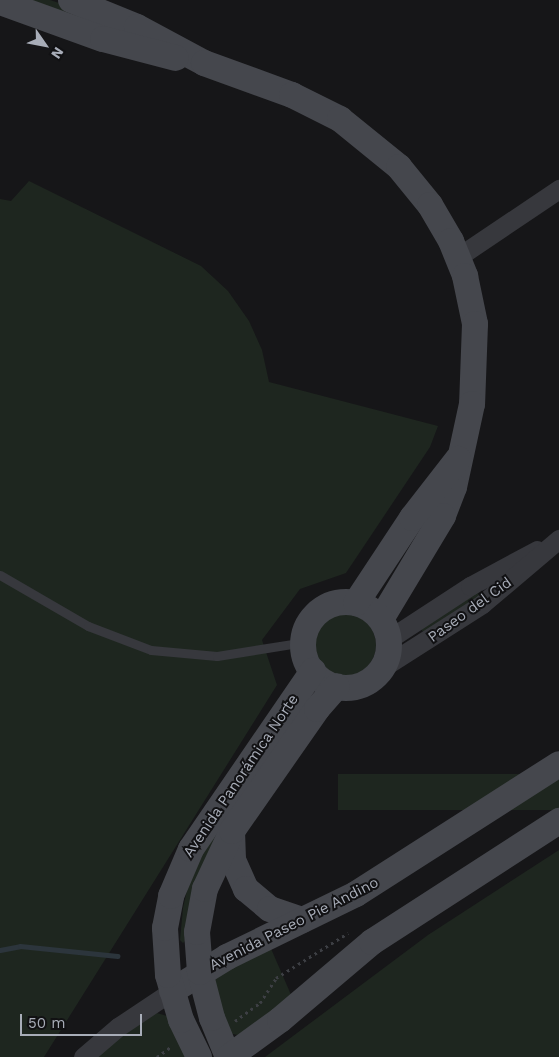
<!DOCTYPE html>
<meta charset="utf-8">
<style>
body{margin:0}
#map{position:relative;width:559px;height:1057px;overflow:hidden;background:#161618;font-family:"Work Sans",sans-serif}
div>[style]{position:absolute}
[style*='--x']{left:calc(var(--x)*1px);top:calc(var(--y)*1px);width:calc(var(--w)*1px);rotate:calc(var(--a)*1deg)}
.green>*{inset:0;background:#1e261f;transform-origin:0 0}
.round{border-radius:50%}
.stream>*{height:5px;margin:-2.5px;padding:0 2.5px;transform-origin:2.5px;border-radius:2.5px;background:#2c353c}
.path>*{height:3px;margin-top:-1.5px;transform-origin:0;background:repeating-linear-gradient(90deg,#3d3f44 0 2.5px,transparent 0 6.5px)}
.lane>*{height:9px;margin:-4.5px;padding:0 4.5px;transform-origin:4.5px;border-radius:4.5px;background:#37383d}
.street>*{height:19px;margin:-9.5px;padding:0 9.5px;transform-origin:9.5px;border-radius:9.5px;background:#37383d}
.secondary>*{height:26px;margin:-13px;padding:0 13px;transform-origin:13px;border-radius:13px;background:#45474d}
.secondary>.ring{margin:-13px;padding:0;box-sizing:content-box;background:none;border:26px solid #45474d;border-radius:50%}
span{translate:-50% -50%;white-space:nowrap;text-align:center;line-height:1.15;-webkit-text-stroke:4px #111113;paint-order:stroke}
.street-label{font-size:15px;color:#a8adb8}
.north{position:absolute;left:20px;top:20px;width:50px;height:50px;-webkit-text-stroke:4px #111113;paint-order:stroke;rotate:123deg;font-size:14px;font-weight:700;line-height:20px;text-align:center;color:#a8adb8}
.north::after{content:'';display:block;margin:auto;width:18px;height:22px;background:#a8adb8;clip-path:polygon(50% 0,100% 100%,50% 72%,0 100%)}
.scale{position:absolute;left:20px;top:1014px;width:122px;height:22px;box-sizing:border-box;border:2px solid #a8adb8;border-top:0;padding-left:6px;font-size:15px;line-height:18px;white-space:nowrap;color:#a8adb8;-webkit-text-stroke:4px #111113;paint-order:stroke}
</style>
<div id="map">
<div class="green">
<i style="clip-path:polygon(21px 0,50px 0,74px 8px,98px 23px)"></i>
<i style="clip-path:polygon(29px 181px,201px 266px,228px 291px,249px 321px,262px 350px,269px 382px,438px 426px,430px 447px,346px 573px,300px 589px,262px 640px,277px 685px,44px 1057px,0 1057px,0 199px,11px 201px)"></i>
<i style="clip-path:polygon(477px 590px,482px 591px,481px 596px,427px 632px,422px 631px,422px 627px)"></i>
<i class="round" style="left:314px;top:614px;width:62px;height:62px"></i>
<i style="clip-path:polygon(297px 706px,188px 938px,183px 943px,180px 940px,183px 908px,190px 877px,202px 850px)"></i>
<i style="left:559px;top:774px;width:36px;height:221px;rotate:90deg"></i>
<i style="clip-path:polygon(559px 850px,559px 1057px,265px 1057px,428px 935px)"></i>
<i style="clip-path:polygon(269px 944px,292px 997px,244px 1036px,227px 1033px,211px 980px)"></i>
<i style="clip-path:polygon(157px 1013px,167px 1016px,189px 1057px,96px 1057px,138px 1023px)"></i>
</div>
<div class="stream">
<i style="--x:0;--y:950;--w:20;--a:-11"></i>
<i style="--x:20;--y:946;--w:98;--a:5.9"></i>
</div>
<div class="path">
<i style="--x:235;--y:1021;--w:31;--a:-36"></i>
<i style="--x:260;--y:1003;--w:30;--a:-57"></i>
<i style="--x:276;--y:978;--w:85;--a:-32"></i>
<i style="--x:157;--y:1057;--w:19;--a:-36"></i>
</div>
<div class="lane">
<i style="--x:0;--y:575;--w:102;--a:30.1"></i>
<i style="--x:88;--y:626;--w:67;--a:20.9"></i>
<i style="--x:151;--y:650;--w:66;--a:5.2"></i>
<i style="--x:217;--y:656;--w:88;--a:-9.1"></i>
</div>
<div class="street">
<i style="--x:458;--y:257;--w:122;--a:-34"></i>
<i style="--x:389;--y:639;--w:97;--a:-33.2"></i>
<i style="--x:470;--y:586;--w:76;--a:-28.2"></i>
<i style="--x:382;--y:668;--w:119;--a:-32.6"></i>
<i style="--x:482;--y:604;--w:101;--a:-40.2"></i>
<i style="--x:83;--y:1057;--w:46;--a:-40.6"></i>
<i style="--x:118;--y:1027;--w:65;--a:-33.7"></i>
</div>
<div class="secondary">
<i style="--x:71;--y:0;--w:71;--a:22.2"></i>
<i style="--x:137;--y:27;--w:76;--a:28.2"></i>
<i style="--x:204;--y:63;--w:94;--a:20"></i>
<i style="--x:292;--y:95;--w:54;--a:26.6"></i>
<i style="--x:340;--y:119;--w:76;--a:39.1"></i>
<i style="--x:399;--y:167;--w:49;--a:50.8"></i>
<i style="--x:430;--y:205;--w:42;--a:59.7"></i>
<i style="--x:451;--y:241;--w:38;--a:68"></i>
<i style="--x:465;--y:276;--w:49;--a:78.2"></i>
<i style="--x:475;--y:324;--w:80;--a:92.1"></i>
<i style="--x:472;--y:404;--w:85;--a:102.2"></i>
<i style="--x:454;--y:487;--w:31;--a:111"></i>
<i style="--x:443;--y:516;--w:120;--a:121"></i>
<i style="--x:0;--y:2;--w:109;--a:19.8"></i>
<i style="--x:103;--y:39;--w:75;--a:14.6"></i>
<i class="ring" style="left:303px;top:602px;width:60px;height:60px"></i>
<i style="--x:356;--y:603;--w:102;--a:-56.6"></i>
<i style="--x:412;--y:518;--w:75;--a:-52.1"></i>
<i style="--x:232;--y:831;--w:29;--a:88"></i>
<i style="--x:233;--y:860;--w:32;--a:66"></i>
<i style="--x:246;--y:889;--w:31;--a:40"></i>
<i style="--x:270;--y:909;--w:34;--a:19"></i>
<i style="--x:172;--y:991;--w:65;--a:-31.7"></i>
<i style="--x:227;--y:957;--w:144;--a:-26"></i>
<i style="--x:356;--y:894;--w:241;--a:-32.6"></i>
<i style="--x:199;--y:1057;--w:41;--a:-115.9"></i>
<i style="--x:181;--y:1020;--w:47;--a:-106.1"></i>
<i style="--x:168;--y:975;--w:47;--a:-93.7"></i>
<i style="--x:165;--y:928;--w:33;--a:-79"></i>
<i style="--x:171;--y:896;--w:51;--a:-66.9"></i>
<i style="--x:191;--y:849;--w:216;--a:-55.6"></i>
<i style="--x:228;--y:1057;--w:42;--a:-112.3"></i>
<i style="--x:212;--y:1018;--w:48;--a:-104.6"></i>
<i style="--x:200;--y:972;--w:40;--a:-94.3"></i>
<i style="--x:197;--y:932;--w:44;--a:-79.5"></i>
<i style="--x:205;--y:889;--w:64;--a:-65"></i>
<i style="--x:232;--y:831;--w:149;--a:-55.1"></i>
<i style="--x:317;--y:709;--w:30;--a:-49"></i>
<i style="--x:229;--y:1057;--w:63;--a:-36"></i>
<i style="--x:280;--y:1020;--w:121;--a:-40.3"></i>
<i style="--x:372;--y:942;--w:223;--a:-32.9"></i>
</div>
<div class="street-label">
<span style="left:470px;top:610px;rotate:-36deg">Paseo del Cid</span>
<span style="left:241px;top:776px;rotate:-56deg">Avenida Panorámica Norte</span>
<span style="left:294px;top:924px;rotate:-27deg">Avenida Paseo Pie Andino</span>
</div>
<div class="north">N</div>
<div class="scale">50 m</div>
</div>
